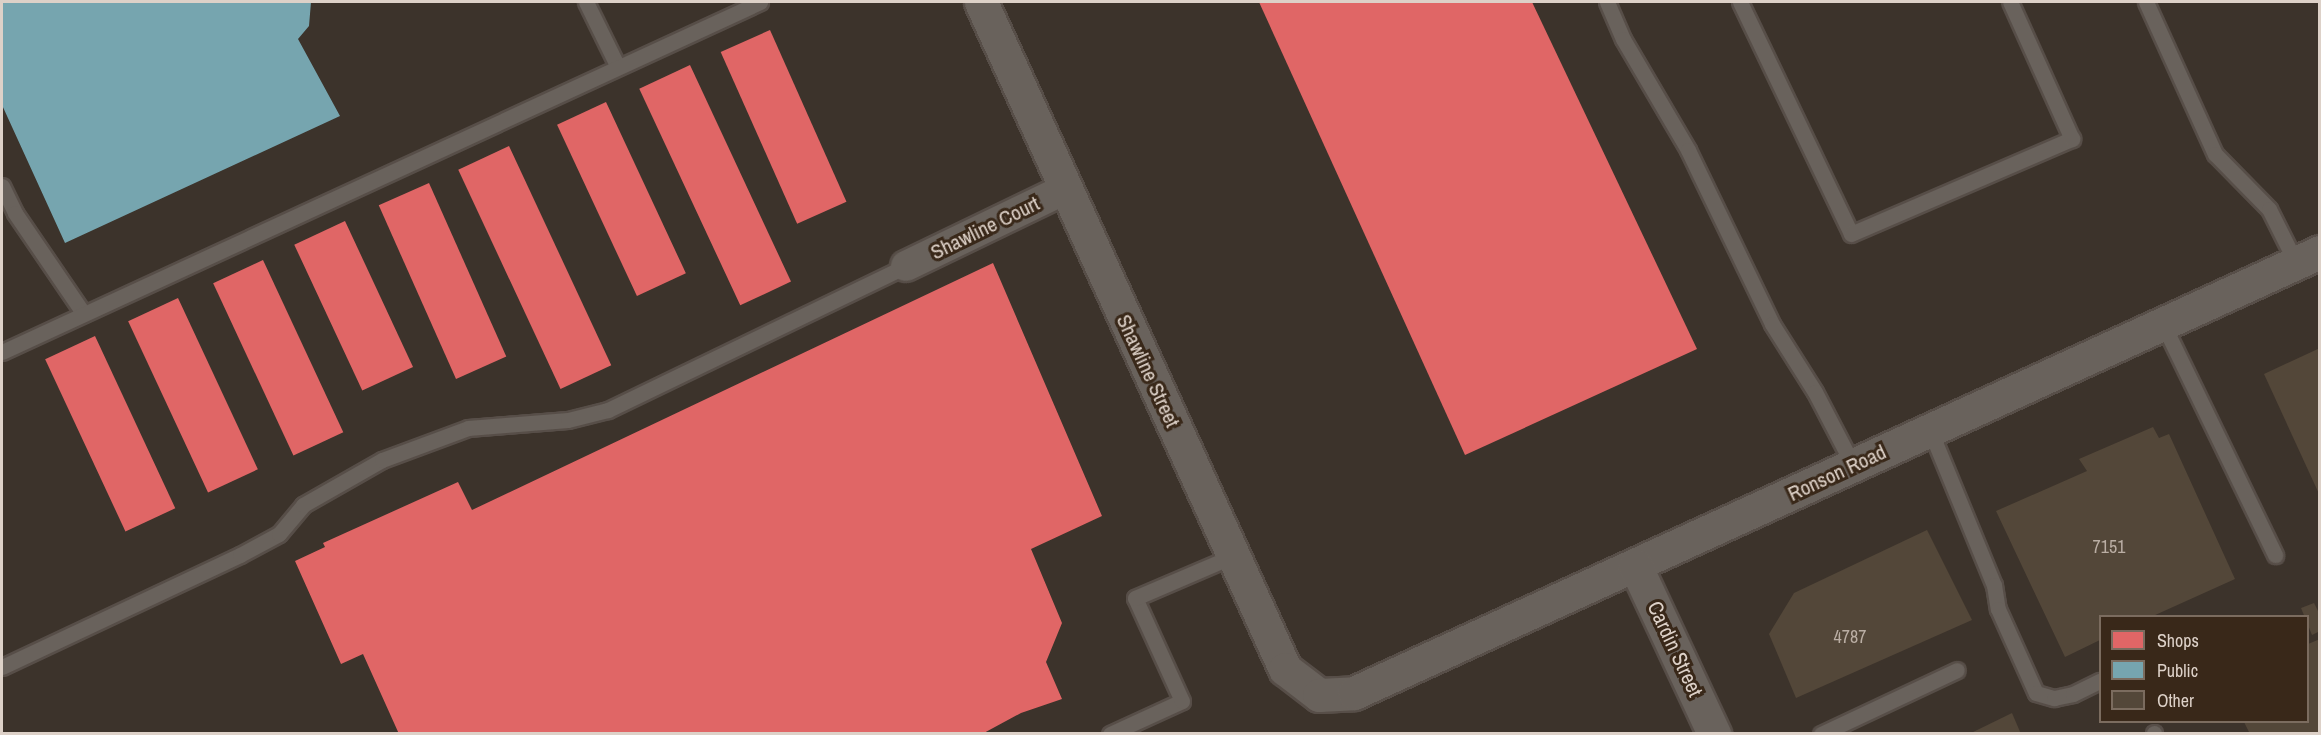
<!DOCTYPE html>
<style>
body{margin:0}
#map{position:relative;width:2321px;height:735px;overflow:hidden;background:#3c332b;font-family:"Archivo Narrow",sans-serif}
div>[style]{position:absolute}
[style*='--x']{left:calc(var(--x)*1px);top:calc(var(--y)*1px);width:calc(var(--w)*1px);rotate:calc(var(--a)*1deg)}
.shops>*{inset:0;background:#e06666;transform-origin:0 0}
.public>*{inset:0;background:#76a5af}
.building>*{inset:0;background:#534739}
.roads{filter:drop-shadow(2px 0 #574e48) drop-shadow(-2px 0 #574e48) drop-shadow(0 2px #574e48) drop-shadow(0 -2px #574e48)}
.service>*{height:15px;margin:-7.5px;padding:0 7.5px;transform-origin:7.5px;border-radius:7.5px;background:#69625c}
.minor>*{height:30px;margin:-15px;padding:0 15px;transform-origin:15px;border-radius:15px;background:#69625c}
.tertiary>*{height:33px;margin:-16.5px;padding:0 16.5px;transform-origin:16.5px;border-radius:16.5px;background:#69625c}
span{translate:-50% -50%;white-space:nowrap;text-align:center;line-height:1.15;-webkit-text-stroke:6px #392819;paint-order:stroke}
.number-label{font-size:18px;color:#baaea4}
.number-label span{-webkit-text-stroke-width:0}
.street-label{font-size:21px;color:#ddd1c8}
.frame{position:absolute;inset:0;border:3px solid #ddd1c8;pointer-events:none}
.legend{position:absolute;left:2099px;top:615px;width:210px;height:108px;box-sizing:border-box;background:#392819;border:2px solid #7b6c5f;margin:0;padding:8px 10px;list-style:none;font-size:18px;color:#ddd1c8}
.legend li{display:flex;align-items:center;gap:12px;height:30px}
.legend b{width:30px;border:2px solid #7b6c5f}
</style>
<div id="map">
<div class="shops">
<i style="clip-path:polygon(1259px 2px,1532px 2px,1697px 349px,1465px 455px)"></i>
<i style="left:770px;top:30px;width:188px;height:54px;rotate:66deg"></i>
<i style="left:690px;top:65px;width:239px;height:56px;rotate:65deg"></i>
<i style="left:606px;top:102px;width:189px;height:54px;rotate:65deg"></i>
<i style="left:509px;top:146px;width:242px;height:56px;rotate:65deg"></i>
<i style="left:429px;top:183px;width:190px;height:55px;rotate:66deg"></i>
<i style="left:345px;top:221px;width:161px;height:56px;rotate:65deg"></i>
<i style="left:263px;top:260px;width:190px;height:55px;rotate:65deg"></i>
<i style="clip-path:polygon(993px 263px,1102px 516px,1031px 549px,1062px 623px,1046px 662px,1062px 699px,1021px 713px,982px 734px,399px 734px,363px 654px,341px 664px,295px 561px,325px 547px,323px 543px,458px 482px,472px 510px)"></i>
<i style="left:178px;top:298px;width:189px;height:55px;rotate:65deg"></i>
<i style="left:95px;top:336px;width:190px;height:55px;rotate:65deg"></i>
</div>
<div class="public">
<i style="clip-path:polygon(2px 2px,311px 2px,309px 26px,298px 39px,340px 116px,65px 243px,2px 105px)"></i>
</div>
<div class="building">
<i style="clip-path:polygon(2320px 348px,2320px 496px,2264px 374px)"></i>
<i style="clip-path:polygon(2153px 427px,2159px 438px,2169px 434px,2235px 579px,2153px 616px,2100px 616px,2100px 640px,2065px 657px,1996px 511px,2087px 471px,2079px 459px)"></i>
<i style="clip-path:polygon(1927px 530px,1972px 620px,1796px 698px,1769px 634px,1794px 593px)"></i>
<i style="clip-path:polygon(2314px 603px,2320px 615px,2320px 631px,2312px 635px,2301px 608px)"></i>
<i style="clip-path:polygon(2320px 639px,2320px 734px,2250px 734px,2244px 722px,2308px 722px,2308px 644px)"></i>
<i style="clip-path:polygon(2012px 713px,2021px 734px,1969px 734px)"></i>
</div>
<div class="roads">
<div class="service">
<i style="--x:586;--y:2;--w:72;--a:63.8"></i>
<i style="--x:1607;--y:2;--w:40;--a:66.6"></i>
<i style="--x:1623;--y:39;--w:129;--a:59.6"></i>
<i style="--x:1688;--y:150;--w:193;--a:64.2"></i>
<i style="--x:1772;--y:324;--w:80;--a:57.7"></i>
<i style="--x:1815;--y:392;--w:82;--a:62.5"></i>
<i style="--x:1740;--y:2;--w:257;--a:64.4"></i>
<i style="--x:1851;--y:234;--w:241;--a:-23.3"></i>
<i style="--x:2072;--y:139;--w:150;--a:-114.3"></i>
<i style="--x:2146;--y:2;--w:167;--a:65.6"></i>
<i style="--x:2215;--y:154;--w:77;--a:45.5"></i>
<i style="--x:2269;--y:209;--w:60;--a:63.4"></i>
<i style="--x:2;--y:186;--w:30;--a:64"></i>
<i style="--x:15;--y:213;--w:122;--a:55.7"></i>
<i style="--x:2163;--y:324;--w:257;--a:64.1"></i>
<i style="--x:2;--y:352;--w:835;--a:-24.78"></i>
<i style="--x:1930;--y:430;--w:168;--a:67.6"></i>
<i style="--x:1994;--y:585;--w:24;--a:81"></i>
<i style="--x:1998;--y:609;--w:92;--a:65.7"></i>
<i style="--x:2036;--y:693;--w:19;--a:16"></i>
<i style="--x:2054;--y:698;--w:19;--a:-12"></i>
<i style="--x:2073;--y:694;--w:30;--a:-26"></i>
<i style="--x:2;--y:667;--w:263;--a:-25.2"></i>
<i style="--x:240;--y:555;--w:44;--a:-28.3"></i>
<i style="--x:279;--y:534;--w:38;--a:-50"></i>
<i style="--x:303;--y:505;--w:91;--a:-29.7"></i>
<i style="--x:382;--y:460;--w:92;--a:-20.4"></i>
<i style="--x:468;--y:428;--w:100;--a:-4.6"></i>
<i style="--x:568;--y:420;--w:41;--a:-14"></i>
<i style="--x:608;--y:410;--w:331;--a:-25.8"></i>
<i style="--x:2154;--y:733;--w:1;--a:90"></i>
<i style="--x:1110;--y:734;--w:79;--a:-24.6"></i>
<i style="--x:1182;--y:701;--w:113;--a:-114.5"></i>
<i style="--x:1135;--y:598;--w:107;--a:-23.2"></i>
<i style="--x:1821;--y:734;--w:150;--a:-25.2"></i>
</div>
<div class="minor">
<i style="--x:906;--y:266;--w:177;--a:-25.8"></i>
</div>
<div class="tertiary">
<i style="--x:981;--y:2;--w:733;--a:65.5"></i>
<i style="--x:1285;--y:669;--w:43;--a:37.4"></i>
<i style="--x:1319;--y:695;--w:35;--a:-3"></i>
<i style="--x:1354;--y:693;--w:1062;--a:-24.54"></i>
<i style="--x:1635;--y:565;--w:187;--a:64.9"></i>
</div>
</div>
<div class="number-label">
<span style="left:2109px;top:547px">7151</span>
<span style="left:1850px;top:637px">4787</span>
</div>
<div class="street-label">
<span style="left:985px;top:228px;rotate:-26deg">Shawline Court</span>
<span style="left:1148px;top:371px;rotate:65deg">Shawline Street</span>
<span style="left:1837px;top:473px;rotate:-25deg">Ronson Road</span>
<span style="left:1675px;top:649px;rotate:65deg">Cardin Street</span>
</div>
<div class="frame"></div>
<ul class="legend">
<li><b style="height:16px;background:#e06666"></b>Shops</li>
<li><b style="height:16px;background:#76a5af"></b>Public</li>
<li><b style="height:16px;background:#534739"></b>Other</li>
</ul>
</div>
